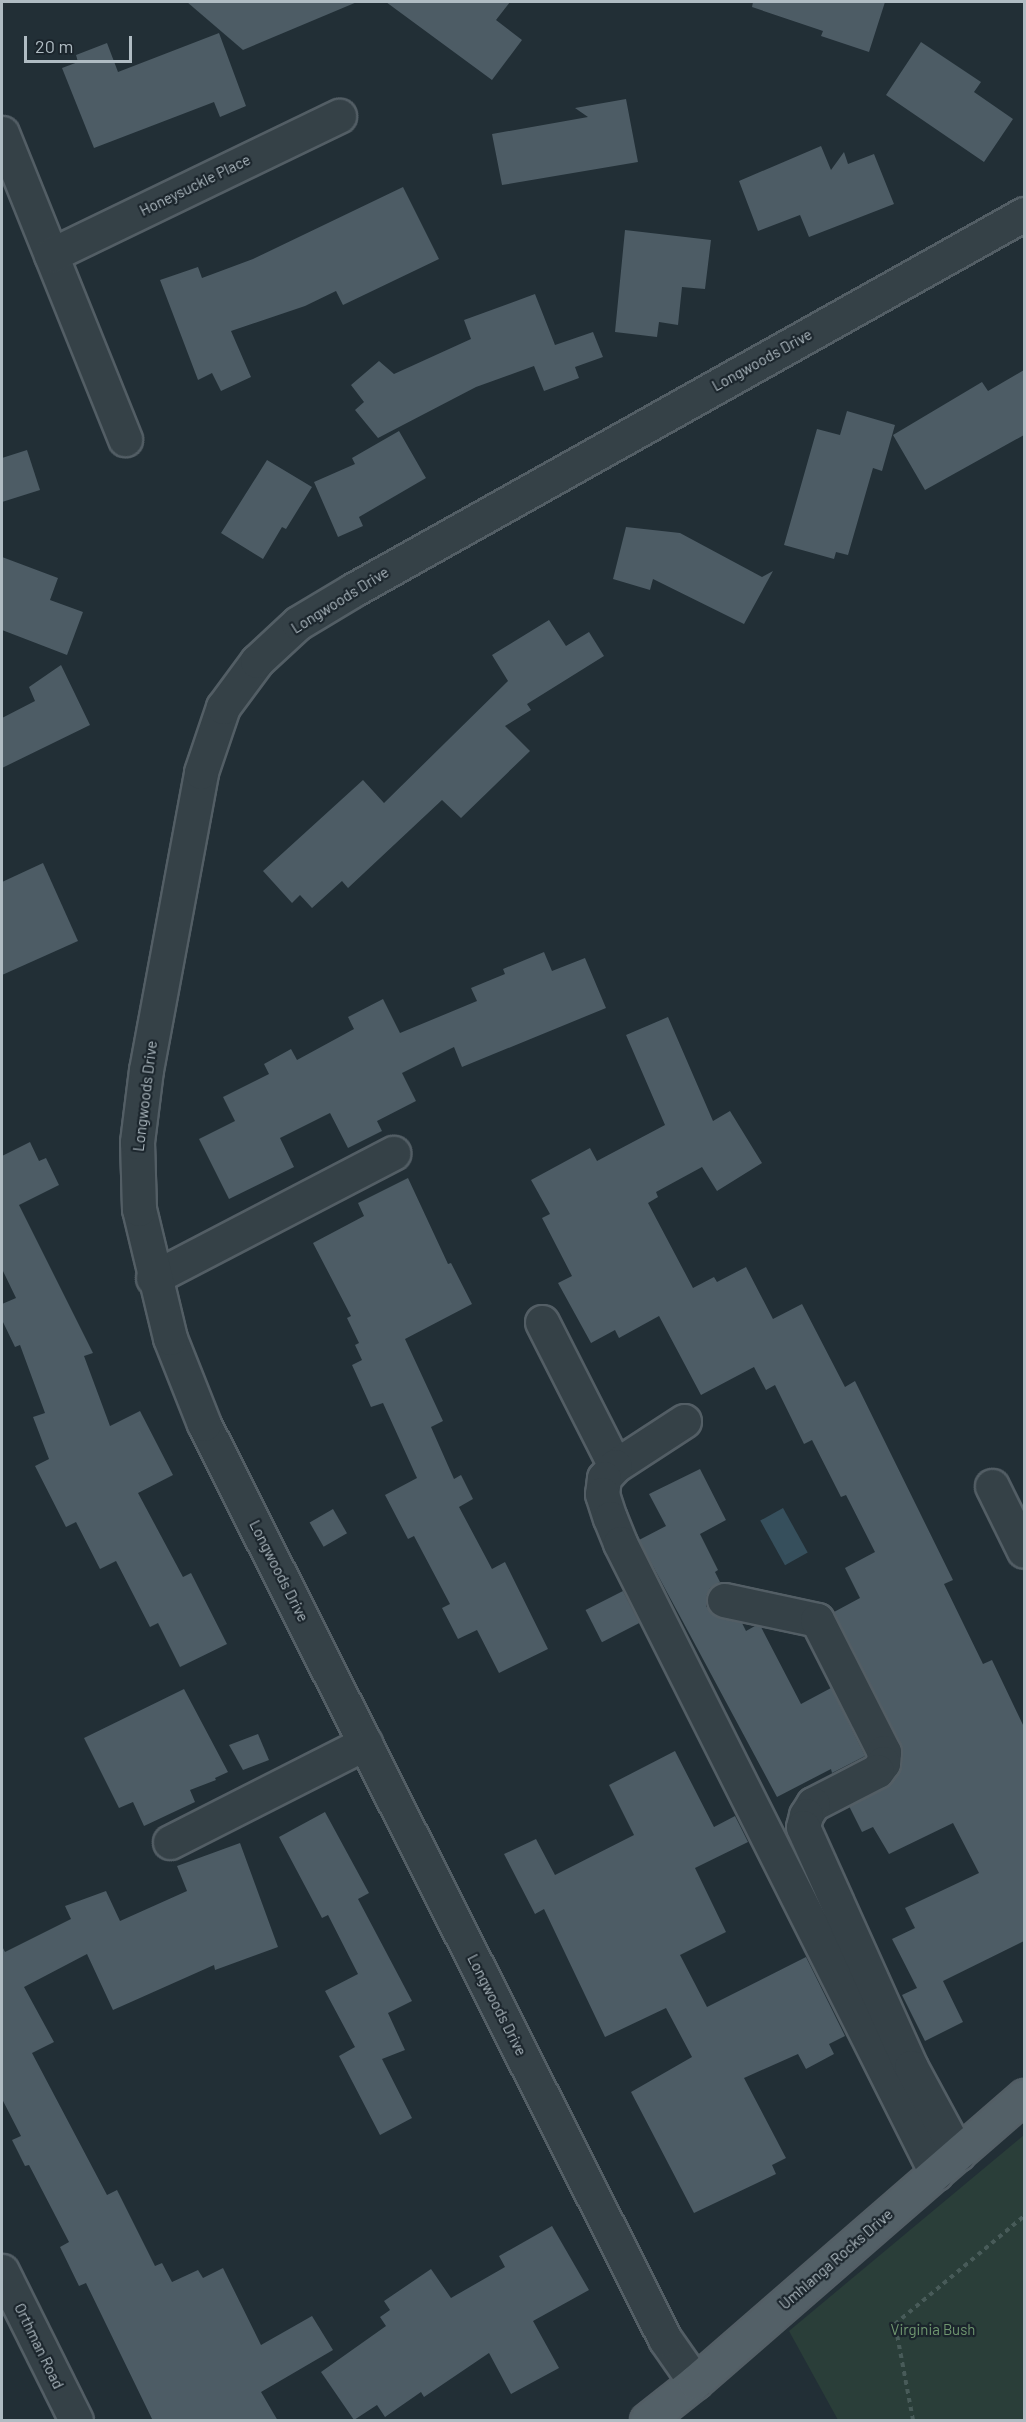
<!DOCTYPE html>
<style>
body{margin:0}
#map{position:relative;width:1026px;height:2422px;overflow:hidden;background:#222f36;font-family:Barlow,sans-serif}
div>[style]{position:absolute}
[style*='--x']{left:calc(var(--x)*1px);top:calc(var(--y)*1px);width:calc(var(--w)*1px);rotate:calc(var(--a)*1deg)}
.green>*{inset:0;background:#2a3e39}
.water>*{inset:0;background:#364f5c;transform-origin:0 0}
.building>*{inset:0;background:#4d5c65;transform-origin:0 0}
.path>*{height:4px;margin-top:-2px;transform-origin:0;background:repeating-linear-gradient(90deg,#485b59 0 4.5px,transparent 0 9px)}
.roads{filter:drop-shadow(2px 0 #535e65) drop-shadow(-2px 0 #535e65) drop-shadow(0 2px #535e65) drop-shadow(0 -2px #535e65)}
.minor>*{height:33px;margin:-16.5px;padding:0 16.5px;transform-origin:16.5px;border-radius:16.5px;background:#354147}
.major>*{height:33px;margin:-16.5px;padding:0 16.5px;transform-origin:16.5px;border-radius:16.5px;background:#536067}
span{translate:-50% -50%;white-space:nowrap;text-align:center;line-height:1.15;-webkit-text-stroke:4.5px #1b252c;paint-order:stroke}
.street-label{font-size:15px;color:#b0bcc3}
.park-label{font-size:15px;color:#709770}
.frame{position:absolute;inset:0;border:3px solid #b0bcc3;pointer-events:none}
.scale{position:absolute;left:24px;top:36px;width:108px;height:27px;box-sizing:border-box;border:3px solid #b0bcc3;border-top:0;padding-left:8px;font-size:18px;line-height:21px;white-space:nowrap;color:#b0bcc3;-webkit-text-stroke:4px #1b252c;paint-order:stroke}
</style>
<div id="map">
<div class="green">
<i style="clip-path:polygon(1024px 2135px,1024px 2420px,838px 2420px,789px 2331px)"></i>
</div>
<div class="water">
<i style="left:783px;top:1508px;width:51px;height:26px;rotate:61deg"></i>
</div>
<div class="building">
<i style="clip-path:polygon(187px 2px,357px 2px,243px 50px)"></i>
<i style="clip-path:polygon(386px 2px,510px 2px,496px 20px,522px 40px,492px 80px)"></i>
<i style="clip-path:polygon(753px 2px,885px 2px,869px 52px,821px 36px,823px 31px,752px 7px)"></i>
<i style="clip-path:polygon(219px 33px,246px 106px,220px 117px,214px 102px,94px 148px,62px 68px,78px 62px,76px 55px,107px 43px,118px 72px)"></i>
<i style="clip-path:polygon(921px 42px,981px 82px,974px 92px,1013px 119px,984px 162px,886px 95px)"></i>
<i style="clip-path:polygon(626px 99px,638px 162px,502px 185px,492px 134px,588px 117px,575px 108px)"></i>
<i style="clip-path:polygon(821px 146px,831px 170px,844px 152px,848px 164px,874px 154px,894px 204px,809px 237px,800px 215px,758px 231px,739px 181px)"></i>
<i style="clip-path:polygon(403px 187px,439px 259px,343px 305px,336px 291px,305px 306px,231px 331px,251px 377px,221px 391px,212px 373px,198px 380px,160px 280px,198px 267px,202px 278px,253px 259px)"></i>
<i style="clip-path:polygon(625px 230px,711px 240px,705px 289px,682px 287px,678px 325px,659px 322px,657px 337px,615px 332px)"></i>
<i style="clip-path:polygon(535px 294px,555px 345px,593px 332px,603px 357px,575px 367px,579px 378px,544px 391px,534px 366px,476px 387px,378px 438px,355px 410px,364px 402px,351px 385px,379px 361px,394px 374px,471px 339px,464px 320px)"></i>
<i style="clip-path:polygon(1024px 370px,1024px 435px,925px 490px,893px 435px,982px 382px,988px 391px)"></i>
<i style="clip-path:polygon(847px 411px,895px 425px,882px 471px,873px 468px,848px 555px,836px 552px,834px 559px,784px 545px,817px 429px,840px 435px)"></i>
<i style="clip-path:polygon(399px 431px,426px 478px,359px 517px,363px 526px,338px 537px,314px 482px,355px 464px,352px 458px)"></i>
<i style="clip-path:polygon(27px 450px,40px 490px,2px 502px,2px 458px)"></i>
<i style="clip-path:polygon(267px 460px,312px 487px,286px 529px,282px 527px,263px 559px,221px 533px)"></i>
<i style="clip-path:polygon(626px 527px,680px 533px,762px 577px,773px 571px,744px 624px,653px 579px,650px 590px,613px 579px)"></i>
<i style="clip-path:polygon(2px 557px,58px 578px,50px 600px,83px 612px,67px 655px,2px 630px)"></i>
<i style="clip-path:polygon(549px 620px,566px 646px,589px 632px,604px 656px,527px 704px,531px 710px,505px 726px,530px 751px,461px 818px,442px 800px,348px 888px,342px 881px,312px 908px,300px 895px,292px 903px,263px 871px,363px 780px,384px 803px,508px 681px,492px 655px)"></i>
<i style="clip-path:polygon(61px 665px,90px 725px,2px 768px,2px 718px,35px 701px,29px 687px)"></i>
<i style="clip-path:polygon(43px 863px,78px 941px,2px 975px,2px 882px)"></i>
<i style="clip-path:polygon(544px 952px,552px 971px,585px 958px,606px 1008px,462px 1067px,454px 1047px,402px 1073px,416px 1101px,377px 1121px,382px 1131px,348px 1148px,330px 1113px,280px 1138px,294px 1167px,229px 1199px,199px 1139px,235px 1121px,223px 1097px,269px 1074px,264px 1064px,291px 1049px,297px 1060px,354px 1029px,348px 1017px,383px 999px,400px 1033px,477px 1001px,471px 988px,505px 974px,503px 969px)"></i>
<i style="clip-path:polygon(668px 1017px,713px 1121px,730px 1111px,762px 1163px,717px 1191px,702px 1167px,656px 1192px,658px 1197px,648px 1203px,693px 1288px,714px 1277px,717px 1282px,746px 1267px,773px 1319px,802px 1304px,845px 1387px,855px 1381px,953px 1580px,944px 1584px,983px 1664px,992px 1660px,1024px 1727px,1024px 1941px,943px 1981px,963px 2022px,925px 2041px,902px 1995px,917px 1988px,892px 1939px,915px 1928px,905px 1908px,979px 1873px,953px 1823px,889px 1854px,873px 1827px,862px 1832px,849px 1806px,886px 1787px,898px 1774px,902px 1765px,901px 1744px,834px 1612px,860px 1598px,845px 1568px,875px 1552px,846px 1495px,841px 1497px,812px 1440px,804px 1444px,775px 1385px,766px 1390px,754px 1367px,701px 1395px,659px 1316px,619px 1338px,615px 1330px,591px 1343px,558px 1283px,572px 1276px,542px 1218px,550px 1214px,531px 1180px,590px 1148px,597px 1161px,665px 1125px,626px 1035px)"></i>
<i style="clip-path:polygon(30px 1142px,39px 1161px,46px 1158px,59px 1185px,19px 1205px,93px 1353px,84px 1356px,110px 1426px,140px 1411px,173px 1475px,138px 1493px,183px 1577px,191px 1573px,227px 1644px,180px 1667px,158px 1623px,150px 1627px,116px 1561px,100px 1569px,76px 1522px,66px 1527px,35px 1466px,49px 1459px,33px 1417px,45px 1413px,20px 1345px,15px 1347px,2px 1320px,2px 1304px,16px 1298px,2px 1269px,2px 1156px)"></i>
<i style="clip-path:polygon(408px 1178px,448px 1264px,451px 1263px,472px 1304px,405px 1339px,443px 1421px,431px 1427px,454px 1479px,461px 1475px,473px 1499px,459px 1507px,492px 1569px,505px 1562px,548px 1649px,499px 1673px,477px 1630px,458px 1639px,442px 1608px,450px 1604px,414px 1536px,408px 1539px,385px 1495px,417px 1478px,383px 1403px,371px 1407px,352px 1365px,362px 1360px,355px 1345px,359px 1343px,347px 1318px,351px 1316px,313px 1243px,364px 1216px,358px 1203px)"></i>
<i style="clip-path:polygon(700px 1469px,726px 1520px,700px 1534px,718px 1570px,715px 1572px,720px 1582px,710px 1588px,706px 1597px,706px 1606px,712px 1614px,720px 1618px,742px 1623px,746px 1631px,755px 1626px,761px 1627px,801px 1704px,831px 1688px,865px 1756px,832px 1773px,831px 1769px,777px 1797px,639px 1540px,666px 1526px,649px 1494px)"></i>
<i style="left:333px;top:1509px;width:28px;height:27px;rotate:60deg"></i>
<i style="left:623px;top:1591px;width:36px;height:42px;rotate:63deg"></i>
<i style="clip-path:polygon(184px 1689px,228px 1772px,215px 1778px,216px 1780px,190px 1790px,195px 1802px,144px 1826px,133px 1802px,119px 1808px,84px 1738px)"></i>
<i style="clip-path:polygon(258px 1734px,269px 1760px,243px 1770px,229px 1745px)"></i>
<i style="clip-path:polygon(675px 1751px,714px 1827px,735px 1816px,748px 1842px,695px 1868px,726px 1932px,680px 1955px,707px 2007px,806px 1957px,845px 2036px,829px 2044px,834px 2054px,806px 2069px,798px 2054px,744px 2078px,786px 2158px,772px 2165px,776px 2174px,694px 2213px,631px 2092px,692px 2057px,666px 2008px,605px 2037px,544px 1909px,535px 1914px,504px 1854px,536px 1839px,555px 1875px,634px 1835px,609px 1785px)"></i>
<i style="clip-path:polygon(325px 1812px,369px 1893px,358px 1899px,412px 2001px,388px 2013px,405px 2050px,382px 2059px,412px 2118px,380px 2135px,339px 2056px,355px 2047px,325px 1991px,358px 1974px,328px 1915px,322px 1918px,279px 1837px)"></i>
<i style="clip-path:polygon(240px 1843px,278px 1947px,215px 1970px,214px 1965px,113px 2010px,87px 1954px,24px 1987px,54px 2042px,32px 2053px,107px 2195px,117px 2190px,155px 2266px,162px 2263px,172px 2282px,198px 2270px,203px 2278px,223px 2268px,261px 2345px,312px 2316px,333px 2350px,261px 2392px,278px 2421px,153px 2421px,86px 2283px,79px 2286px,60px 2247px,69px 2242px,29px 2165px,25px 2166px,12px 2140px,21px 2136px,2px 2099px,2px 1946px,5px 1952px,71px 1919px,65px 1906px,106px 1891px,120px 1921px,187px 1891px,177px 1866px)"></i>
<i style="clip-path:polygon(552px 2226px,589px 2290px,533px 2321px,559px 2368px,511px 2394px,489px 2353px,424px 2397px,421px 2392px,385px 2417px,377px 2405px,354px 2420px,321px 2372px,386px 2326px,380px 2317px,390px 2310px,384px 2301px,431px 2269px,451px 2298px,505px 2267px,499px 2256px)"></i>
</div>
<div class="path">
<i style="--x:913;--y:2420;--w:98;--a:-100.6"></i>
<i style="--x:895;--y:2324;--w:168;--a:-39.9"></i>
</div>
<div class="roads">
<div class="minor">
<i style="--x:2;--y:133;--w:330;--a:68.1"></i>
<i style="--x:51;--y:255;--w:320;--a:-25.8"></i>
<i style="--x:153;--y:1278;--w:271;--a:-27.5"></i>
<i style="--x:542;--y:1322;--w:161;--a:63.1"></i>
<i style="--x:684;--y:1421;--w:82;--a:146.9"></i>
<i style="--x:615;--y:1466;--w:16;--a:133"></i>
<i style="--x:604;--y:1478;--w:16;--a:97"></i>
<i style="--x:602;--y:1494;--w:25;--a:72"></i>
<i style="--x:610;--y:1518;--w:27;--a:68"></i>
<i style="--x:620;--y:1543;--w:705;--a:63.36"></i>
<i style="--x:992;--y:1486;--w:72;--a:63.8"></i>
<i style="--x:724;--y:1600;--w:95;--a:12.1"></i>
<i style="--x:817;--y:1620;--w:148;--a:63.1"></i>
<i style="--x:884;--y:1752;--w:11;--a:95"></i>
<i style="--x:883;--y:1763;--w:10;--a:127"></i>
<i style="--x:877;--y:1771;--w:72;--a:152.7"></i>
<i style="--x:813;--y:1804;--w:13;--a:122"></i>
<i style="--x:806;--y:1815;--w:12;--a:104"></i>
<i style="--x:803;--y:1827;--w:263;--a:65.8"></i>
<i style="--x:911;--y:2067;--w:99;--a:61.6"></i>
<i style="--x:170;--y:1842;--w:219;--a:-26.9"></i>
<i style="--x:2;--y:2271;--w:166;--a:63.6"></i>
<i style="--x:695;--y:2382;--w:52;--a:-124.9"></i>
<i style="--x:665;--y:2339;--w:1025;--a:-116.74"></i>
<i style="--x:204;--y:1424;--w:92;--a:-111.6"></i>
<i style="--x:170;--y:1338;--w:133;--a:-103.5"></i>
<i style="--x:139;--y:1209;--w:67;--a:-91.7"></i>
<i style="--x:137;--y:1142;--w:73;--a:-82.9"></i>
<i style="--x:146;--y:1070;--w:303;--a:-79.5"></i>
<i style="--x:201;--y:772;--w:69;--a:-71.3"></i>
<i style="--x:223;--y:707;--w:57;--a:-53.5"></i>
<i style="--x:257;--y:661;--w:56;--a:-42.8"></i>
<i style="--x:298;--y:623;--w:64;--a:-31"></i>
<i style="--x:353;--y:590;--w:769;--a:-29.26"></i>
</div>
<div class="major">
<i style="--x:647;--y:2420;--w:61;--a:-38.4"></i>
<i style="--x:695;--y:2382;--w:436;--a:-41"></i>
</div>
</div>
<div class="street-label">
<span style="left:195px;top:185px;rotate:-26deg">Honeysuckle Place</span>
<span style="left:762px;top:360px;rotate:-29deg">Longwoods Drive</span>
<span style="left:340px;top:600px;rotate:-32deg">Longwoods Drive</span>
<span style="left:145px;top:1096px;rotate:-83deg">Longwoods Drive</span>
<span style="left:279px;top:1571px;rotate:63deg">Longwoods Drive</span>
<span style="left:497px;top:2005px;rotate:63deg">Longwoods Drive</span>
<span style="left:836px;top:2259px;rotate:-41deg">Umhlanga Rocks Drive</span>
<span style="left:39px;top:2346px;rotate:64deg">Orthman Road</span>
</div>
<div class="park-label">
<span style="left:933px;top:2330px">Virginia Bush</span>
</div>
<div class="frame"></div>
<div class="scale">20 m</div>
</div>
